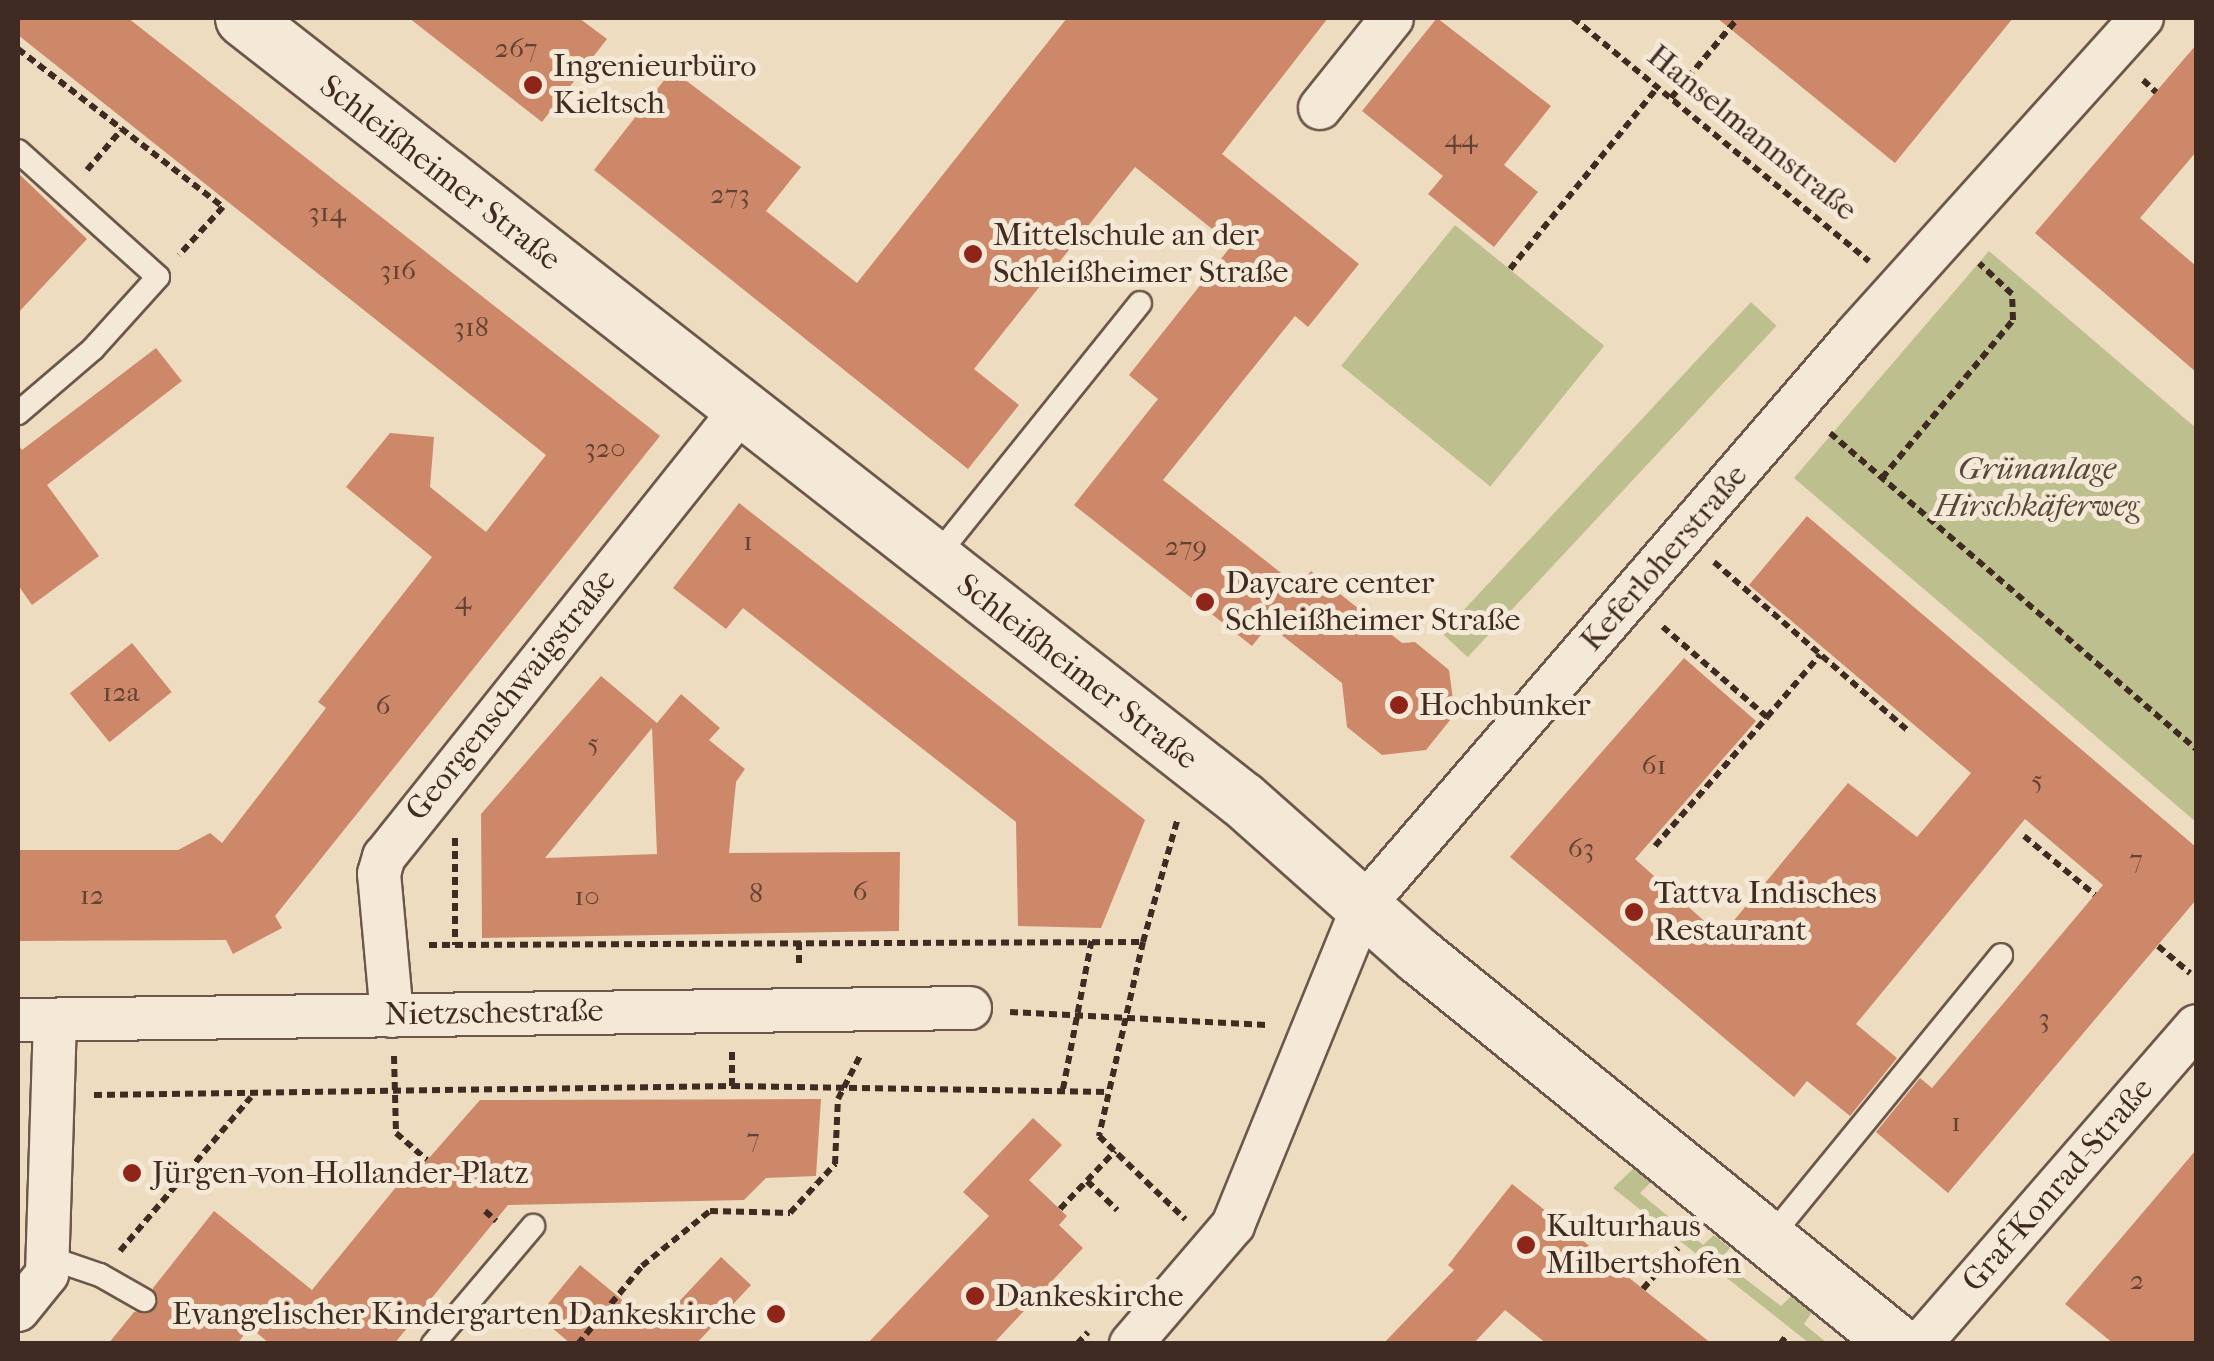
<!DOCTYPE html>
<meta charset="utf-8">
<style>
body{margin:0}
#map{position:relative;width:2214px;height:1361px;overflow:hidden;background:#eedcc0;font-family:"IM FELL French Canon",serif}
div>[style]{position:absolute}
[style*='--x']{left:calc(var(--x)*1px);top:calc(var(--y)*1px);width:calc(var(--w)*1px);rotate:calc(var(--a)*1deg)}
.green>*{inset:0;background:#bebf8e;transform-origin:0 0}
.building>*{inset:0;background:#cd8869;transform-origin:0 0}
.path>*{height:6px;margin-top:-3px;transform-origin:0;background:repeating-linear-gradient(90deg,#402b23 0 8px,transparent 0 13px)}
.roads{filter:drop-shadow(2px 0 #6c574a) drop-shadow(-2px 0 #6c574a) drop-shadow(0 2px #6c574a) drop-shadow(0 -2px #6c574a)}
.lane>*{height:22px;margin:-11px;padding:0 11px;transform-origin:11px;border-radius:11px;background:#f4e8d6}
.street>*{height:42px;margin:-21px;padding:0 21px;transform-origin:21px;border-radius:21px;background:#f4e8d6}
.secondary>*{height:55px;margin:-27.5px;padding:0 27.5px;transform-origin:27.5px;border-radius:27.5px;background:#f4e8d6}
.dots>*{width:28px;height:28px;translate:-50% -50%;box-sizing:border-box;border:5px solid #f4e8d6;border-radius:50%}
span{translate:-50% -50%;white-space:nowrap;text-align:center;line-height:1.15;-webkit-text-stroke:10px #f4e8d6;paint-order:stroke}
.number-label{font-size:28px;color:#634234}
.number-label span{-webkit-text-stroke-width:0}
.poi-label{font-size:32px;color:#402b23}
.left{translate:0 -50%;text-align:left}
.right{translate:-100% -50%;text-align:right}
.street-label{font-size:32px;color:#402b23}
.park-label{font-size:32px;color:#594938;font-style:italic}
.frame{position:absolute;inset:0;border:20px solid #402b23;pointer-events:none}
</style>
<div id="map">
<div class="green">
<i style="left:1455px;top:225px;width:192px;height:181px;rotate:39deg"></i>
<i style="clip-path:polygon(1989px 251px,2196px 428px,2196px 822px,1794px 478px)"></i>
<i style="left:1751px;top:302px;width:35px;height:453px;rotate:43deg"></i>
<i style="clip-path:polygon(1635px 1167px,1652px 1181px,1640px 1193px,1703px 1245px,1714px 1235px,1730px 1248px,1720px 1260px,1781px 1306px,1792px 1295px,1812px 1312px,1804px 1324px,1827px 1343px,1809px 1343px,1613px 1188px)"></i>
</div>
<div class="building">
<i style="clip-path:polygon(18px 18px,128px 18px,660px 436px,275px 916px,282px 928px,233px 954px,226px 940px,18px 941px,18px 850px,178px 850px,210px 833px,222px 843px,326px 708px,318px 702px,432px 557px,346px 487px,390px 433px,434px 437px,430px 487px,486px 532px,546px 455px,18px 35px)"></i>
<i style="clip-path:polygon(409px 18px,579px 18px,607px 39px,542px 122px)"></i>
<i style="clip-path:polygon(1067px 18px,1328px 18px,1222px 154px,1359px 264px,1308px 327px,1295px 316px,1163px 480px,1299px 587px,1311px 571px,1402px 643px,1415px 642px,1449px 670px,1455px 714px,1426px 750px,1382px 755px,1347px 727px,1342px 683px,1269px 625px,1252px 646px,1074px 505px,1158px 399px,1129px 375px,1232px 245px,1135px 167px,974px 369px,1019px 405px,968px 469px,594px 170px,672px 70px,801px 167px,766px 211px,857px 283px)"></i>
<i style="clip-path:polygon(1437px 18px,1551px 106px,1504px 165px,1538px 192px,1494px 247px,1428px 194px,1443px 176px,1362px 111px)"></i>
<i style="clip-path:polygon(1717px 18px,2013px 18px,1895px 163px)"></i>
<i style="clip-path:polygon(2196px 45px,2196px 152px,2140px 218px,2196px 266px,2196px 372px,2035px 233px)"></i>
<i style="clip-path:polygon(18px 173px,87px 239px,18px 313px)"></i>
<i style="clip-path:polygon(156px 348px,182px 381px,47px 485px,99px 556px,32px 605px,18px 585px,18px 444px,22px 450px)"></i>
<i style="clip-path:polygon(739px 503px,1145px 820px,1101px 928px,1018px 926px,1016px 822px,743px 608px,726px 629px,673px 588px)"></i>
<i style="clip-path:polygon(1807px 516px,2196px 847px,2196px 900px,1948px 1193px,1876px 1132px,1920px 1078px,1932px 1088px,2103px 885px,2025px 819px,1856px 1024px,1897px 1058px,1850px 1116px,1807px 1081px,1794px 1097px,1510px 857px,1684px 658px,1756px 721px,1635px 859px,1721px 936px,1848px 783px,1917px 837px,1971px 773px,1749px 585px)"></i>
<i style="left:132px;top:643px;width:63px;height:80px;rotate:51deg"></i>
<i style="clip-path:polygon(evenodd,601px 676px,657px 723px,681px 694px,720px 728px,709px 740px,745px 769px,736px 782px,729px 853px,900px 852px,899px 931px,482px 938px,481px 814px,601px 676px,652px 728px,657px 854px,545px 858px,652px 728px)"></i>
<i style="clip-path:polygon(821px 1099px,816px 1176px,766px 1178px,744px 1200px,508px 1205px,394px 1344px,270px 1344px,250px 1327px,237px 1344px,108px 1344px,134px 1312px,156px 1308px,153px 1288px,214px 1211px,312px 1290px,410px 1170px,415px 1174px,480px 1100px)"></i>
<i style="clip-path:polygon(1033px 1118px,1062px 1145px,1029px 1180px,1067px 1216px,1059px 1225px,1083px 1248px,993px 1344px,867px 1344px,989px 1216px,963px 1192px)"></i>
<i style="clip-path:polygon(2196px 1150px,2196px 1344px,2114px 1344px,2065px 1304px)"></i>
<i style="clip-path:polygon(1512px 1184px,1643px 1289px,1712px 1344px,1547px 1344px,1505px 1310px,1473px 1344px,1383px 1344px,1454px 1270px,1448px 1265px)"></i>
<i style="clip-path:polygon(721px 1257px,751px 1285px,696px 1344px,571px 1344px,538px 1316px,580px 1265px,655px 1327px)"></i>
</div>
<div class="path">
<i style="--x:1573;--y:18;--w:383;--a:39.4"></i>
<i style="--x:18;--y:49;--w:259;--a:37.6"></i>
<i style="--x:223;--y:207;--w:65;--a:132.5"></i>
<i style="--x:2143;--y:80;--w:18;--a:43"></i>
<i style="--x:1671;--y:98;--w:104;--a:-50.1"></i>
<i style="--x:87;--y:170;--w:54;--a:-49.5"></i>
<i style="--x:1510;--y:269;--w:233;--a:-50.9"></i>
<i style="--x:1830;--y:433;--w:484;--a:40.8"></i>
<i style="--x:1882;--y:478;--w:205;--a:-50.3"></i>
<i style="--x:2013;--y:320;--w:26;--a:-92"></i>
<i style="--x:2012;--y:294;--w:45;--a:-136.8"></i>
<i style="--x:1714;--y:562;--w:256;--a:41"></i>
<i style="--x:1767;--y:717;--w:82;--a:-49.5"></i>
<i style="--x:2024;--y:836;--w:92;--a:39.7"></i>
<i style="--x:455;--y:838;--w:107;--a:90"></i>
<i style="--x:1655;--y:846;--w:171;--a:-49"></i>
<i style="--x:1767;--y:717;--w:138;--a:-139.1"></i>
<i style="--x:799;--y:942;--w:24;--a:90"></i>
<i style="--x:1143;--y:942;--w:199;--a:102.8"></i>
<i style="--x:1099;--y:1136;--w:120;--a:44"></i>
<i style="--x:429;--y:945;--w:714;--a:-0.24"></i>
<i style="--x:1143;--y:942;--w:126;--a:-74.3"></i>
<i style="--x:2158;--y:946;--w:42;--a:40.2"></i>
<i style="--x:1010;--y:1012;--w:257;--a:2.9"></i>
<i style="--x:732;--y:1052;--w:34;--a:90"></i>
<i style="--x:394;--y:1056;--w:77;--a:88.5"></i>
<i style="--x:396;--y:1133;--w:41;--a:41.1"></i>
<i style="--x:1063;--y:1089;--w:153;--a:-79.1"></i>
<i style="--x:94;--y:1095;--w:638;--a:-0.81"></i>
<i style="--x:732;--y:1086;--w:377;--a:0.9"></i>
<i style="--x:1087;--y:1181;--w:42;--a:44"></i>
<i style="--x:1060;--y:1209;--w:80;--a:-46.5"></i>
<i style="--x:485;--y:1211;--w:15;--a:42"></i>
<i style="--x:120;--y:1251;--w:202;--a:-49.6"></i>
<i style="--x:1643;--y:1289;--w:54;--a:-49.5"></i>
<i style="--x:578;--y:1344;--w:101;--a:-50.6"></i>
<i style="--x:642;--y:1266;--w:87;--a:-39"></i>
<i style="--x:710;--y:1211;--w:80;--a:1.4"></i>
<i style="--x:790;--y:1213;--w:67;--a:-47.4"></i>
<i style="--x:835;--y:1164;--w:65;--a:-87.4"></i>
<i style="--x:838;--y:1099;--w:51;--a:-62.9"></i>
<i style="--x:1077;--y:1344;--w:16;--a:-47"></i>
<i style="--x:1780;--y:1344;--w:11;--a:-52"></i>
</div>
<div class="roads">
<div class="lane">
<i style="--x:18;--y:151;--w:188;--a:42"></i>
<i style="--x:158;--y:277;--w:97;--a:132.1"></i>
<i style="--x:93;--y:349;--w:99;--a:139.5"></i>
<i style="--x:935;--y:558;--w:327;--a:-51.2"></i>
<i style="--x:1768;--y:1240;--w:368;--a:-50.7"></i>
<i style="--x:47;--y:1257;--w:56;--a:18.8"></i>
<i style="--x:100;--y:1275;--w:51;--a:29.6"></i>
<i style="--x:433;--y:1344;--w:155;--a:-49.7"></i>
</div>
<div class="street">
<i style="--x:1320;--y:108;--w:115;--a:-51.3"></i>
<i style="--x:392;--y:1016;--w:143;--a:-95.2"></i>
<i style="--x:379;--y:874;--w:18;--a:-74"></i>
<i style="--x:384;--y:857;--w:572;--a:-51.39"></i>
<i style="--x:18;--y:1020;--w:952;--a:-0.72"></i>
<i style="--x:18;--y:1310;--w:46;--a:-51.1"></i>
<i style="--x:47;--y:1274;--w:254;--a:-88.2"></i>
<i style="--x:1131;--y:1344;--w:157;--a:-49.4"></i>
<i style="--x:1233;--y:1225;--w:344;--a:-67.8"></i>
<i style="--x:1363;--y:906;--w:756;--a:-49.18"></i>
<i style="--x:1857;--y:334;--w:426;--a:-48"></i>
<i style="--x:1920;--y:1344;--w:421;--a:-49"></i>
</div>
<div class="secondary">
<i style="--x:243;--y:18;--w:1269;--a:38.03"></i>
<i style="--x:1243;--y:800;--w:235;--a:41.6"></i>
<i style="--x:1419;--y:956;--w:616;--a:39.01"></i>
</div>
</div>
<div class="dots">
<i style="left:533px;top:85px;background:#8f2418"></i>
<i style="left:973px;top:254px;background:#8f2418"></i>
<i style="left:1205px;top:602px;background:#8f2418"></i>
<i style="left:1399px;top:705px;background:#8f2418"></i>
<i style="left:1634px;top:912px;background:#8f2418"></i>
<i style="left:132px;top:1173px;background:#8f2418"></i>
<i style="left:1526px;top:1245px;background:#8f2418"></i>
<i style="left:975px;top:1296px;background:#8f2418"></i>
<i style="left:776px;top:1314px;background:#8f2418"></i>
</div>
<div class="number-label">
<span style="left:516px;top:48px">267</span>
<span style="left:1461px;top:138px">44</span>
<span style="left:730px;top:194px">273</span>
<span style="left:327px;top:212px">314</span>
<span style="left:398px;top:270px">316</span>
<span style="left:471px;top:327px">318</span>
<span style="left:605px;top:448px">320</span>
<span style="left:748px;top:541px">1</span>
<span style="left:1186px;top:546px">279</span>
<span style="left:463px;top:600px">4</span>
<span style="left:121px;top:692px">12a</span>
<span style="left:383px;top:705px">6</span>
<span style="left:593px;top:743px">5</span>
<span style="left:1654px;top:765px">61</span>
<span style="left:2037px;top:780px">5</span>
<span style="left:1581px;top:848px">63</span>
<span style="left:2136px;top:859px">7</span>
<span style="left:860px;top:891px">6</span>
<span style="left:756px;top:893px">8</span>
<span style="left:92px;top:895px">12</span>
<span style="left:587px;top:896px">10</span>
<span style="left:2044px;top:1018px">3</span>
<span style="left:1956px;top:1122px">1</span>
<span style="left:753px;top:1138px">7</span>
<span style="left:2137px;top:1280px">2</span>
</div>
<div class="poi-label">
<span class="left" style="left:553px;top:85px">Ingenieurbüro<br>Kieltsch</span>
<span class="left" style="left:993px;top:254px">Mittelschule an der<br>Schleißheimer Straße</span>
<span class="left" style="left:1225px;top:602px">Daycare center<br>Schleißheimer Straße</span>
<span class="left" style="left:1419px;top:705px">Hochbunker</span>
<span class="left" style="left:1654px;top:912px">Tattva Indisches<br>Restaurant</span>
<span class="left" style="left:152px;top:1173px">Jürgen-von-Hollander-Platz</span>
<span class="left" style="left:1546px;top:1245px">Kulturhaus<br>Milbertshofen</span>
<span class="left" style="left:995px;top:1296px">Dankeskirche</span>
<span class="right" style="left:756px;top:1314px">Evangelischer Kindergarten Dankeskirche</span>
</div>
<div class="street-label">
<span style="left:1752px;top:133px;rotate:39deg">Hanselmannstraße</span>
<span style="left:440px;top:173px;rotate:38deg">Schleißheimer Straße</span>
<span style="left:1664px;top:558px;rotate:-49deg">Keferloherstraße</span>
<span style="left:1077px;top:672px;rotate:38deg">Schleißheimer Straße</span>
<span style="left:511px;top:695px;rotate:-51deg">Georgenschwaigstraße</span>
<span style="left:494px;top:1013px;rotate:-1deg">Nietzschestraße</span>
<span style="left:2058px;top:1185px;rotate:-49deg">Graf-Konrad-Straße</span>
</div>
<div class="park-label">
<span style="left:2037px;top:488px">Grünanlage<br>Hirschkäferweg</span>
</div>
<div class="frame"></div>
</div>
